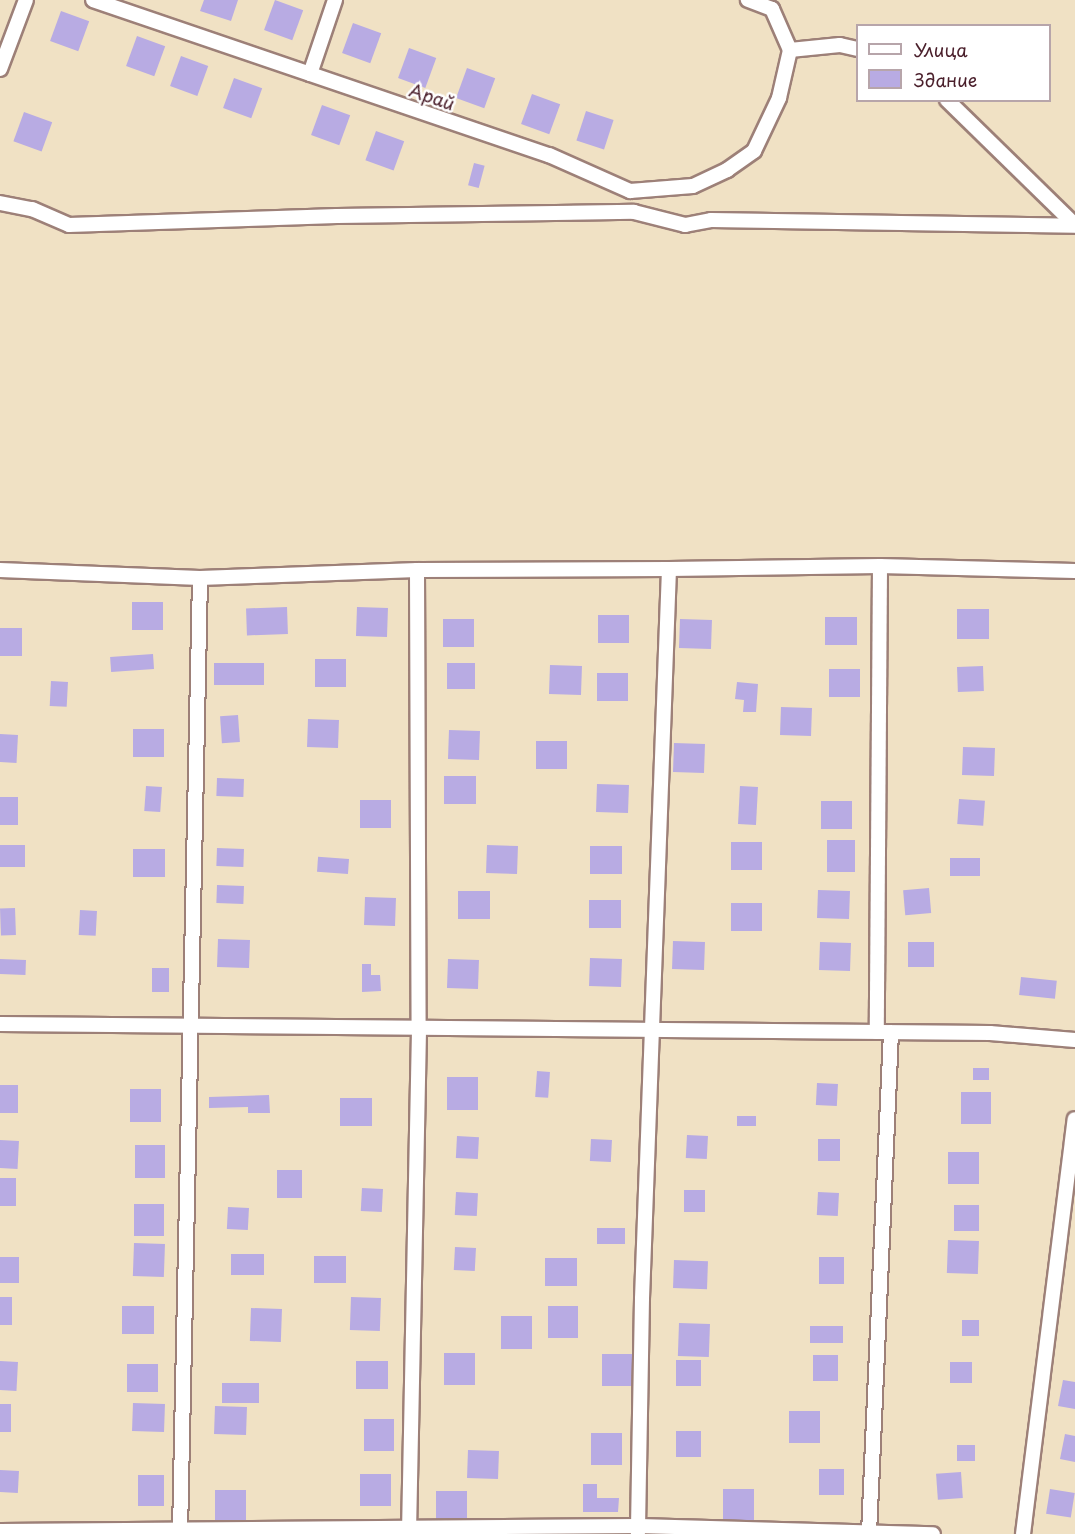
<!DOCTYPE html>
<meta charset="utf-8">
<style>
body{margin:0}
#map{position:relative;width:1075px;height:1534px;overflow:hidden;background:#f0e1c4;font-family:"Playpen Sans",sans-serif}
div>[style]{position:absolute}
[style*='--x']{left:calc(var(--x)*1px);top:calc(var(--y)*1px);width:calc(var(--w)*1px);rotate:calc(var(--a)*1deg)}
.building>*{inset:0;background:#b8abe3;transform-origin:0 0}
.roads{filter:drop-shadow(2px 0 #9d8078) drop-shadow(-2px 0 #9d8078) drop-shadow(0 2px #9d8078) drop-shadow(0 -2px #9d8078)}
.street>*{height:14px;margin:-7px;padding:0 7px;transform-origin:7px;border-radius:7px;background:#fff}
span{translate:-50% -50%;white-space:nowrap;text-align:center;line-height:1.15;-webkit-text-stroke:5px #fff;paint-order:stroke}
.street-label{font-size:18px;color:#4a1f2b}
.legend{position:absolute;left:856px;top:24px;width:195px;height:78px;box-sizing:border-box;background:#fff;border:2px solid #b7a5aa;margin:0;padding:8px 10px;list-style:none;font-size:18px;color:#4a1f2b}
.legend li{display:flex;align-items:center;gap:12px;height:30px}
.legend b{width:30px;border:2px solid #b7a5aa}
</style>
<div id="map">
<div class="building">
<i style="clip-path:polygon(204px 0,238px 0,231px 21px,200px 11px)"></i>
<i style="left:275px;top:0;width:30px;height:32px;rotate:20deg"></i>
<i style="left:61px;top:11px;width:30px;height:32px;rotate:20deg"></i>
<i style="left:353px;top:23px;width:30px;height:32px;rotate:20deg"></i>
<i style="left:137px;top:36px;width:30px;height:32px;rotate:20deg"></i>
<i style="left:409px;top:48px;width:29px;height:32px;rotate:20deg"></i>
<i style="left:181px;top:56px;width:29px;height:32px;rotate:20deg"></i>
<i style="left:467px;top:68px;width:30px;height:32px;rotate:20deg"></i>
<i style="left:234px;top:78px;width:30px;height:32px;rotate:20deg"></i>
<i style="left:532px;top:94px;width:30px;height:32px;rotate:20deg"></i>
<i style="left:322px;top:105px;width:30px;height:32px;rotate:20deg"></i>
<i style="left:586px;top:111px;width:29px;height:31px;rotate:18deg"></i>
<i style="left:24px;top:112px;width:30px;height:31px;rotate:20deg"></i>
<i style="left:376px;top:131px;width:30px;height:31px;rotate:20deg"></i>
<i style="left:474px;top:163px;width:11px;height:23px;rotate:15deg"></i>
<i style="left:132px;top:602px;width:31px;height:28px"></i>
<i style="left:287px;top:607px;width:27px;height:41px;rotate:88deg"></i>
<i style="left:357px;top:607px;width:31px;height:29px;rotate:2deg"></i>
<i style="left:957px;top:609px;width:32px;height:30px"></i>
<i style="left:598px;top:615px;width:31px;height:28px"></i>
<i style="left:825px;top:617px;width:32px;height:28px"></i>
<i style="left:443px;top:619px;width:31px;height:28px"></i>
<i style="left:680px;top:619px;width:32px;height:29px;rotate:2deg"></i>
<i style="left:0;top:628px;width:22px;height:28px"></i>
<i style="left:153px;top:654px;width:15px;height:43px;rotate:86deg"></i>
<i style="left:315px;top:659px;width:31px;height:28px"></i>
<i style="left:214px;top:663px;width:50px;height:22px"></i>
<i style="left:447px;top:663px;width:28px;height:26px"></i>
<i style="left:550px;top:665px;width:32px;height:29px;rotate:2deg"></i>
<i style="left:983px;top:666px;width:25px;height:26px;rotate:88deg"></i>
<i style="left:829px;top:669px;width:31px;height:28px"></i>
<i style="left:597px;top:673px;width:31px;height:28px"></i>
<i style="left:51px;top:681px;width:17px;height:25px;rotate:3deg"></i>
<i style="clip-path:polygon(737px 682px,758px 684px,756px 712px,743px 712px,744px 700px,735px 699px)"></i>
<i style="left:781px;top:707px;width:31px;height:28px;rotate:2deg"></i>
<i style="left:238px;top:715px;width:27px;height:18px;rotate:86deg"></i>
<i style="left:308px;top:719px;width:31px;height:28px;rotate:2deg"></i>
<i style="left:133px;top:729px;width:31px;height:28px"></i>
<i style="left:449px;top:730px;width:31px;height:29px;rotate:2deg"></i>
<i style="left:0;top:734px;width:18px;height:28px;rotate:3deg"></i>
<i style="left:536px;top:741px;width:31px;height:28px"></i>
<i style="left:674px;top:743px;width:31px;height:29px;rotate:2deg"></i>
<i style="left:963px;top:747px;width:32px;height:28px;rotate:2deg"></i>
<i style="left:444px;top:776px;width:32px;height:28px"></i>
<i style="left:217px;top:778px;width:27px;height:18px;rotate:2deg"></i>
<i style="left:597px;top:784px;width:32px;height:28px;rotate:2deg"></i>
<i style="left:146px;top:786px;width:16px;height:25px;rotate:4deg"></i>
<i style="left:740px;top:786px;width:18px;height:38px;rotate:3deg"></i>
<i style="left:0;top:797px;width:18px;height:28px"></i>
<i style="left:959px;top:799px;width:26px;height:25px;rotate:4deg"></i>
<i style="left:360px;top:800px;width:31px;height:28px"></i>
<i style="left:821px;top:801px;width:31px;height:28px"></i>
<i style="left:827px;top:840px;width:28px;height:32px"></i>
<i style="left:731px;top:842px;width:31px;height:28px"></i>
<i style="left:0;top:845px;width:25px;height:22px"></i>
<i style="left:487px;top:845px;width:31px;height:28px;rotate:2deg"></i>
<i style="left:590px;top:846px;width:32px;height:28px"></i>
<i style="left:217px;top:848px;width:27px;height:18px;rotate:2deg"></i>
<i style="left:133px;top:849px;width:32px;height:28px"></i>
<i style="left:950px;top:858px;width:30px;height:18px"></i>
<i style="left:349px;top:859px;width:15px;height:31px;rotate:94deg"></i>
<i style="left:217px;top:885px;width:27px;height:18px;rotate:2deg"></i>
<i style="left:929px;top:888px;width:25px;height:26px;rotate:85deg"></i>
<i style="left:818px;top:890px;width:32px;height:28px;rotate:2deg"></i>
<i style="left:458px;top:891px;width:32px;height:28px"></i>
<i style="left:365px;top:897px;width:31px;height:28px;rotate:2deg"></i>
<i style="left:589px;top:900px;width:32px;height:28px"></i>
<i style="left:731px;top:903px;width:31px;height:28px"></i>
<i style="left:15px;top:908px;width:27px;height:15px;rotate:88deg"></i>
<i style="left:80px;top:910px;width:17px;height:25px;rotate:3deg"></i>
<i style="left:218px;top:939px;width:32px;height:28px;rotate:2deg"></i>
<i style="left:673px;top:941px;width:32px;height:28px;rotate:2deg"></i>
<i style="left:820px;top:942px;width:31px;height:28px;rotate:2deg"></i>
<i style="left:934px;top:942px;width:25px;height:26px;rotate:90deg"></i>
<i style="left:590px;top:958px;width:32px;height:28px;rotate:2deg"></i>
<i style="left:0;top:959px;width:26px;height:15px;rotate:2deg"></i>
<i style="left:448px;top:959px;width:31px;height:29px;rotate:2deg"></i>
<i style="clip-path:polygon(362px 964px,371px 964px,371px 975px,380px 975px,381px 991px,362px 992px)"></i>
<i style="left:152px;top:968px;width:17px;height:24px"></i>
<i style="left:1021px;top:977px;width:36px;height:18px;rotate:6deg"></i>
<i style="left:973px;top:1068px;width:16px;height:12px"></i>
<i style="left:537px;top:1071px;width:13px;height:26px;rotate:4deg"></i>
<i style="left:447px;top:1077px;width:31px;height:33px"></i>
<i style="left:817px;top:1083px;width:21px;height:22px;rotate:3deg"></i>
<i style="left:0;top:1085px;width:18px;height:28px"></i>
<i style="left:130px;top:1089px;width:31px;height:33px"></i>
<i style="left:961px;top:1092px;width:30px;height:32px"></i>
<i style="clip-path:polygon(269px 1095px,270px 1113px,248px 1113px,248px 1107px,209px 1108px,209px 1097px)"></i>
<i style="left:340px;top:1098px;width:32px;height:28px"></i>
<i style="left:737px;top:1116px;width:19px;height:10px"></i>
<i style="left:687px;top:1135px;width:21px;height:23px;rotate:3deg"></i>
<i style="left:457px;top:1136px;width:22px;height:22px;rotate:3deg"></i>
<i style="left:591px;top:1139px;width:21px;height:22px;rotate:3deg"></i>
<i style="left:818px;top:1139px;width:22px;height:22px"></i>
<i style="left:0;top:1140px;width:19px;height:28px;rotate:3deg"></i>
<i style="left:135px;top:1145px;width:30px;height:33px"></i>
<i style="left:948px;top:1152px;width:31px;height:32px"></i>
<i style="left:277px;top:1170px;width:25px;height:28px"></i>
<i style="left:0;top:1178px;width:16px;height:28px"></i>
<i style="left:362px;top:1188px;width:21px;height:23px;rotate:3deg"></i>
<i style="left:684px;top:1190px;width:21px;height:22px"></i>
<i style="left:456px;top:1192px;width:22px;height:23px;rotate:3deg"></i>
<i style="left:818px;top:1192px;width:21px;height:23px;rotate:3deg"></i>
<i style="left:134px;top:1204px;width:30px;height:32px"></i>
<i style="left:954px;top:1205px;width:25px;height:26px"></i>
<i style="left:228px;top:1207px;width:21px;height:22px;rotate:3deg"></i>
<i style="left:597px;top:1228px;width:28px;height:16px"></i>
<i style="left:948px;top:1240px;width:31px;height:33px;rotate:2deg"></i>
<i style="left:134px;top:1243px;width:31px;height:33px;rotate:2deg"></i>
<i style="left:455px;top:1247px;width:21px;height:23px;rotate:3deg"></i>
<i style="left:231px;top:1254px;width:33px;height:21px"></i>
<i style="left:314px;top:1256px;width:32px;height:27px"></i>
<i style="left:0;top:1257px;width:19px;height:26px"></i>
<i style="left:819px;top:1257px;width:25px;height:27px"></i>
<i style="left:545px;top:1258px;width:32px;height:28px"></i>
<i style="left:674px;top:1260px;width:34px;height:28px;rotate:2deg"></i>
<i style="left:0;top:1297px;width:12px;height:28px"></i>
<i style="left:351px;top:1297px;width:30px;height:33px;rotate:2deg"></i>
<i style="left:122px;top:1306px;width:32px;height:28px"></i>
<i style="left:548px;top:1306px;width:30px;height:32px"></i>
<i style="left:251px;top:1308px;width:31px;height:33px;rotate:2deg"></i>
<i style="left:501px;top:1316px;width:31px;height:33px"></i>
<i style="left:962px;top:1320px;width:17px;height:16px"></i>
<i style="left:679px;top:1323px;width:31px;height:33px;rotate:2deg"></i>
<i style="left:810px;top:1326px;width:33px;height:17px"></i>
<i style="left:444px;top:1353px;width:31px;height:32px"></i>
<i style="left:602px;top:1354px;width:31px;height:32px"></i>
<i style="left:813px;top:1355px;width:25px;height:26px"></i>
<i style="left:676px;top:1360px;width:25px;height:26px"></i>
<i style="left:0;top:1361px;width:18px;height:29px;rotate:3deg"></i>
<i style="left:356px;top:1361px;width:32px;height:28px"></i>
<i style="left:950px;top:1362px;width:22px;height:21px"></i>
<i style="left:127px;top:1364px;width:31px;height:28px"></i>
<i style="clip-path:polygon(1063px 1380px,1075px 1382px,1075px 1409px,1058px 1406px)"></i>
<i style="left:222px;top:1383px;width:37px;height:20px"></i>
<i style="left:133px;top:1403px;width:32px;height:28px;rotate:2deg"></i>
<i style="left:0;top:1404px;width:11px;height:28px"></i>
<i style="left:215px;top:1406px;width:32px;height:28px;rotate:2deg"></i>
<i style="left:789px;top:1411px;width:31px;height:32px"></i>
<i style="left:364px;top:1419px;width:30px;height:32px"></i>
<i style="left:676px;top:1431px;width:25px;height:26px"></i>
<i style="left:591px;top:1433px;width:31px;height:32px"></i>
<i style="clip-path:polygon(1065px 1434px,1075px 1436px,1075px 1462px,1060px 1459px)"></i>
<i style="left:975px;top:1445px;width:16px;height:18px;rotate:90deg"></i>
<i style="left:468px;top:1450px;width:31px;height:28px;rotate:2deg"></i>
<i style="left:819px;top:1469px;width:25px;height:26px"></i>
<i style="left:0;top:1470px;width:19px;height:22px;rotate:3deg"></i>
<i style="left:961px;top:1472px;width:26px;height:25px;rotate:86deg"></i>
<i style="left:360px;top:1474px;width:31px;height:32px"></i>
<i style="left:138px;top:1475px;width:26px;height:31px"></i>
<i style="clip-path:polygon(583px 1484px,597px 1484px,597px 1498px,619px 1498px,618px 1512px,583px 1512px)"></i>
<i style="left:723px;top:1489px;width:31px;height:32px"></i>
<i style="left:1050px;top:1489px;width:25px;height:25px;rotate:9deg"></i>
<i style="left:215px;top:1490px;width:31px;height:32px"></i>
<i style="left:436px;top:1491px;width:31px;height:32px"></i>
</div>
<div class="roads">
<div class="street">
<i style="--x:93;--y:0;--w:482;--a:18.8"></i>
<i style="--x:549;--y:155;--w:89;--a:24"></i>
<i style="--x:630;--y:191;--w:63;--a:-4.5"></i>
<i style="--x:693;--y:186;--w:38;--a:-25"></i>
<i style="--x:727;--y:170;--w:33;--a:-35"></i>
<i style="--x:754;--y:151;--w:59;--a:-64.7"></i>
<i style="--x:779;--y:98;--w:49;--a:-77.1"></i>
<i style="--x:790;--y:50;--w:45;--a:-113.7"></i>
<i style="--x:772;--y:9;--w:26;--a:-159"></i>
<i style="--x:790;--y:50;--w:50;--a:-5.7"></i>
<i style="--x:840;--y:45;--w:18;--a:13"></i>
<i style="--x:0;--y:69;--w:74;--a:-69.4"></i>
<i style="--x:310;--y:74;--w:78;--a:-71.3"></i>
<i style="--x:947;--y:100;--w:179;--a:44.3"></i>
<i style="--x:0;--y:203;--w:33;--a:11"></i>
<i style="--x:32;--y:209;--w:40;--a:23.4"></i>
<i style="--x:69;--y:225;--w:268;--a:-1.9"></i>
<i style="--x:337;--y:216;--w:297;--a:-0.8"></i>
<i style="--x:634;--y:212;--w:53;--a:14.3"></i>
<i style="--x:685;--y:225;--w:26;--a:-11"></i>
<i style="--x:711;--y:220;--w:364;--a:0.9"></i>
<i style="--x:880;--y:566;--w:195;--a:1.5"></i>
<i style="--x:669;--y:569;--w:211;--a:-0.8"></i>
<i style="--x:880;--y:566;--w:466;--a:90.4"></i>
<i style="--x:0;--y:570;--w:200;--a:2.3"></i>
<i style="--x:200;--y:578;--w:956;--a:91.2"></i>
<i style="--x:417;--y:570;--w:252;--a:-0.2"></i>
<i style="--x:669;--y:569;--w:730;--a:92.12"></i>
<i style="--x:642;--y:1299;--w:235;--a:91"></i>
<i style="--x:200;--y:578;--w:217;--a:-2.1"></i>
<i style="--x:417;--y:570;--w:460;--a:89.8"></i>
<i style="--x:419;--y:1030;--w:504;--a:91.14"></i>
<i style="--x:0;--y:1024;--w:990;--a:0.52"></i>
<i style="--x:990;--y:1033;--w:85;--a:4.7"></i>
<i style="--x:0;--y:1531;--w:639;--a:-0.45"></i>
<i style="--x:639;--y:1526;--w:294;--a:1.6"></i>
<i style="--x:869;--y:1534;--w:502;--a:-87.49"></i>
<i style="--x:1023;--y:1534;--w:418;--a:-82.9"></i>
</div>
</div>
<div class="street-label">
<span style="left:432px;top:97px;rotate:19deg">Арай</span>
</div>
<ul class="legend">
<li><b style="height:8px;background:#fff"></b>Улица</li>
<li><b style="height:16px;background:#b8abe3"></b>Здание</li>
</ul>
</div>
